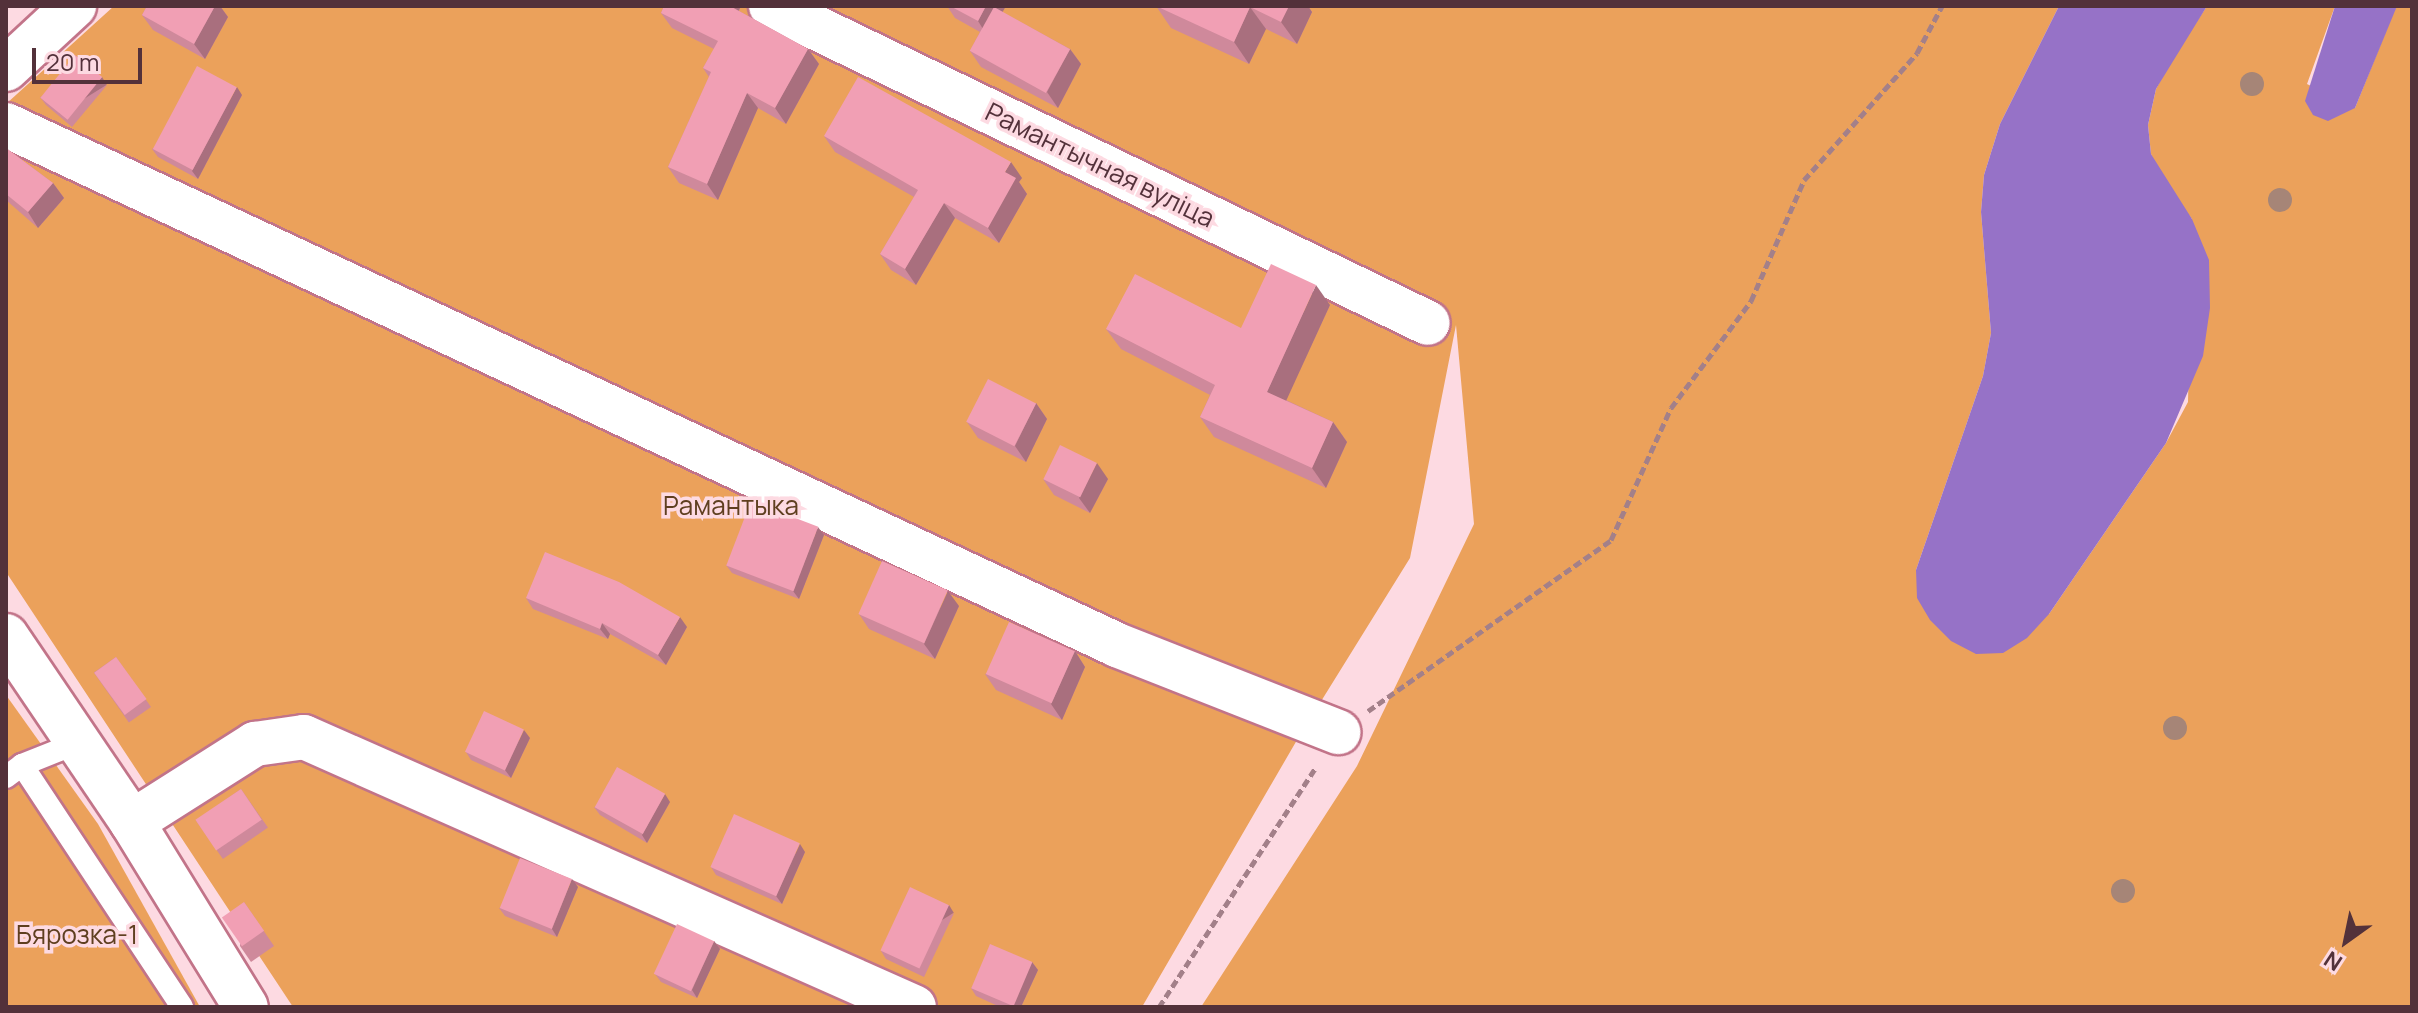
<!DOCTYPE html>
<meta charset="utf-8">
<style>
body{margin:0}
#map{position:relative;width:2418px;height:1013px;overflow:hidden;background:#fddae2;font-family:Manrope,sans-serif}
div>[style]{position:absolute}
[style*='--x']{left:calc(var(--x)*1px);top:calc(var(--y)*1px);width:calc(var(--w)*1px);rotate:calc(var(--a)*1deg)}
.green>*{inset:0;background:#eba15b}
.water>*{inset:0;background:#9672c7}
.path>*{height:5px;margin-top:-2.5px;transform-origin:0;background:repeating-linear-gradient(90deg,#a38089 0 8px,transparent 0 12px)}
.roads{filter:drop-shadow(2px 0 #c27489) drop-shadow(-2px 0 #c27489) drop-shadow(0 2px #c27489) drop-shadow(0 -2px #c27489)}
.lane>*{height:22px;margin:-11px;padding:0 11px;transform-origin:11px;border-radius:11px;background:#fff}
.street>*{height:44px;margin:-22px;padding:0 22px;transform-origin:22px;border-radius:22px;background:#fff}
.trees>*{width:24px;height:24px;margin:-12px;border-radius:50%;background:#a68577}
.wall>*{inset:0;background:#cf899b;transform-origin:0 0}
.shaded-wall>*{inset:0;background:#a96f7e;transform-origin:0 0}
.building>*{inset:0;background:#f19fb4;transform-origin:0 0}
span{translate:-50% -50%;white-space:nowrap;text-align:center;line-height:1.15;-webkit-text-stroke:7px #fddae2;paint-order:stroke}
.street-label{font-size:26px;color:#53313a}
.park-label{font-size:26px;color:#5f3f20}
.frame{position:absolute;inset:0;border:8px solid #53313a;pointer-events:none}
.north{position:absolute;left:2306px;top:901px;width:80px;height:80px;-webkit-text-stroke:6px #fddae2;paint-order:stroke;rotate:213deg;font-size:22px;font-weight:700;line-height:32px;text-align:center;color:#53313a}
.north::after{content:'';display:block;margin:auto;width:28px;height:36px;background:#53313a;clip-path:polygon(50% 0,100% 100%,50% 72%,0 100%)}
.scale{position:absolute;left:32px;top:48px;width:110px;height:36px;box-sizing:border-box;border:4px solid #53313a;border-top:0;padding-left:10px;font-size:24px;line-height:28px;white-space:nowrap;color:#53313a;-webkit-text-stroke:6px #fddae2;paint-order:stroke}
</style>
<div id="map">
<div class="green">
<i style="clip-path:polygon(114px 6px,2059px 6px,2000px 124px,1984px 175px,1981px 212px,1991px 333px,1983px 376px,1916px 570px,2049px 614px,2166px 443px,2188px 402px,2192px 219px,2163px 181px,2151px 154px,2148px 125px,2156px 89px,2174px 56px,2207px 6px,2335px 6px,2307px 84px,2355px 108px,2394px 11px,2397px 6px,2412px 6px,2412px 1007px,1201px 1007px,1357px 766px,1474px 524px,1456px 325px,1410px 558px,1297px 740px,1142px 1007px,293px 1007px,6px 572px,6px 104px)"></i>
<i style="clip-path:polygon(6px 695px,98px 824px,200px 1007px,6px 1007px)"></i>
</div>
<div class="water">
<i style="clip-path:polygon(2059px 6px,2207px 6px,2156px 89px,2148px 125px,2151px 154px,2192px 219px,2209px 260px,2210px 308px,2203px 356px,2166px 443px,2049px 614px,2027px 638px,2003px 653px,1976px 654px,1951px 641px,1930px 620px,1917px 598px,1916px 570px,1983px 376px,1991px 333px,1981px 212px,1984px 175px,2000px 124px)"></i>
<i style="clip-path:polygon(2335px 6px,2397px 6px,2355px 108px,2328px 121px,2313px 115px,2305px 101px)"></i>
</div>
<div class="path">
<i style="--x:1368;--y:711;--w:297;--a:-35.1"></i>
<i style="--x:1611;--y:540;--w:145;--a:-65.6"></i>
<i style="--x:1671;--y:408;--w:134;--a:-53.2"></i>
<i style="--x:1751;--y:301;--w:132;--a:-66.3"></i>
<i style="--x:1804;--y:180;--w:170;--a:-48.3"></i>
<i style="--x:1917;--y:53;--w:53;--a:-62"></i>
<i style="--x:1159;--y:1007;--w:287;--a:-56.8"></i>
</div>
<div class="roads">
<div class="lane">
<i style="--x:22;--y:765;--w:290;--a:56.5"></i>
<i style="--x:6;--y:777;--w:20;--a:-37"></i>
<i style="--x:22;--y:765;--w:59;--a:-21.8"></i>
</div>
<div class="street">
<i style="--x:771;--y:6;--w:729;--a:25.76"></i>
<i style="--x:6;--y:69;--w:93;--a:-42.8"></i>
<i style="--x:6;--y:125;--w:1227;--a:25.08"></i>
<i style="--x:1117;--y:645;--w:238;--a:21.5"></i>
<i style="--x:6;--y:636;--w:225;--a:55.9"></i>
<i style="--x:132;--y:822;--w:217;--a:58.4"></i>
<i style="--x:132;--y:822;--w:146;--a:-32.4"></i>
<i style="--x:255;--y:744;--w:49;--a:-8.1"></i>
<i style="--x:304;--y:737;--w:667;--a:23.88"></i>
</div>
</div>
<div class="trees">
<i style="left:2252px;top:84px"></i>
<i style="left:2280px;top:200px"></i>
<i style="left:2175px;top:728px"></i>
<i style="left:2123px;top:891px"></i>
</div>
<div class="wall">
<i style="clip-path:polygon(147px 6px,220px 6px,228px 17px,205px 59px,153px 30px,142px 15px)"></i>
<i style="clip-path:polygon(664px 6px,741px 6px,739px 11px,808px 49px,819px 64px,786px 124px,758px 108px,718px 200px,679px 183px,668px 167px,709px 77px,703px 68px,714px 49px,672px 28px,661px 13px)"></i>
<i style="clip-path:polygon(947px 6px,1006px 6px,1002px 12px,1070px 49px,1081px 64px,1058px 108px,981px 67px,970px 51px,980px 32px,955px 18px)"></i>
<i style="clip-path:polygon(1156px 6px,1308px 6px,1312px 12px,1297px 44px,1266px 29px,1249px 64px,1171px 28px)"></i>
<i style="clip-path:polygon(107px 85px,72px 127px,46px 105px,40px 97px)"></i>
<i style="clip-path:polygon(242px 95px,198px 179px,158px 157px,152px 149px)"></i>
<i style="clip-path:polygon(824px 136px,1022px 178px,1019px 182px,1027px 194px,999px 243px,955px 218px,916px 285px,891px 270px,880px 254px,914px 197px,835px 152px)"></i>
<i style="clip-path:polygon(6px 148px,53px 183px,64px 198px,38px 228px,6px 200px)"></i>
<i style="clip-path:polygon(1330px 305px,1286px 400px,1333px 422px,1347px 442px,1326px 488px,1214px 437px,1200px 417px,1210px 395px,1121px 349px,1106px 329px,1241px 328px)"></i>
<i style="clip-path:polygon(1036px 403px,1047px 419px,1026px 462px,978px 438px,967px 422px)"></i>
<i style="clip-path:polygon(1043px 479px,1108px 479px,1090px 513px,1054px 495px)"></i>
<i style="clip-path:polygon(824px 535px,799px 599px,732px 573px,726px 565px)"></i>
<i style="clip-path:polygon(526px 598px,687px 627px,666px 665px,610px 634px,608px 639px,533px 609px)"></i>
<i style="clip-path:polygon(959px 606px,935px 659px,869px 629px,859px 614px)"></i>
<i style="clip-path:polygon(1075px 651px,1085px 667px,1062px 720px,996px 690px,985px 674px)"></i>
<i style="left:116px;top:657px;width:61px;height:27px;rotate:55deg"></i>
<i style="clip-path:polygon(530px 738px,511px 778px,471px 760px,466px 752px)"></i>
<i style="left:241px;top:789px;width:47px;height:55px;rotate:55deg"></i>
<i style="clip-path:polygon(670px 802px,647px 843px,600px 815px,594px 807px)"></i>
<i style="clip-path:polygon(805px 852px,782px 904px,716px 875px,711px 867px)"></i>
<i style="clip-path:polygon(578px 887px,557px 937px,505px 916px,499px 908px)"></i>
<i style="clip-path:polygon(244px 902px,274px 946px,251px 962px,240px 946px)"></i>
<i style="clip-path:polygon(954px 913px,924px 977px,886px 959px,881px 951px)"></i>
<i style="clip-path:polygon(714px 941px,720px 949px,697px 998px,661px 982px,655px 974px)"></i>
<i style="clip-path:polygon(1032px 962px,1038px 970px,1021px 1007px,1000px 1007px,976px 996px,971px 988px)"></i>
</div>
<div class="shaded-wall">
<i style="clip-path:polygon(215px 6px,220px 6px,228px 17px,205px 59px,194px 44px)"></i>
<i style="clip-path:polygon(727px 6px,741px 6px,735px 18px)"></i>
<i style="clip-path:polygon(986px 6px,1006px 6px,988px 37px,978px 21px)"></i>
<i style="clip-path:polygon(1289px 6px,1308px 6px,1312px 12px,1297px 44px,1281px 22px)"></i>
<i style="clip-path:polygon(1250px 7px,1266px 29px,1249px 64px,1234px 42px)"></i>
<i style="clip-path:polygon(808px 49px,819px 64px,786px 124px,775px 108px)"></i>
<i style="clip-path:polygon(1070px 49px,1081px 64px,1058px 108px,1047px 92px)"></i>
<i style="left:102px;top:77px;width:9px;height:55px;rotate:58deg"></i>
<i style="clip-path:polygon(237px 87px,242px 95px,198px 179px,192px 171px)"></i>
<i style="clip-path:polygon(747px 93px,758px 108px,718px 200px,707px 184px)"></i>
<i style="clip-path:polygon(1011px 162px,1022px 178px,1019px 182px,1027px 194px,999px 243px,988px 228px,1005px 172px)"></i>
<i style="clip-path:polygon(53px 183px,64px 198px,38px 228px,28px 212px)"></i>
<i style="clip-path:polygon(944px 203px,955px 218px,916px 285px,905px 269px)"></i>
<i style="clip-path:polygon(1316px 285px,1330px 305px,1281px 412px,1267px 392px)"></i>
<i style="clip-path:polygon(1036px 403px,1047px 419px,1026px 462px,1015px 446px)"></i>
<i style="clip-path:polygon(1333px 422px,1347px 442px,1326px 488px,1312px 468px)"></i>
<i style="clip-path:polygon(1097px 463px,1108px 479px,1090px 513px,1079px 498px)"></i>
<i style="clip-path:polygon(818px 527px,824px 535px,799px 599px,793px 591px)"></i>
<i style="clip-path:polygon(948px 591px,959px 606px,935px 659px,924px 644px)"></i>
<i style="clip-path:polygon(680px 617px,687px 627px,666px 665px,658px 655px)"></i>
<i style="clip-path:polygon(602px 623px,610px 634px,608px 639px,600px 629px)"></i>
<i style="clip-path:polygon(1075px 651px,1085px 667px,1062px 720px,1051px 704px)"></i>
<i style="clip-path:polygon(524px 730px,530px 738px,511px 778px,505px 770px)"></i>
<i style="clip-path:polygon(665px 794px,670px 802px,647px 843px,642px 835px)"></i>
<i style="clip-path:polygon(800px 844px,805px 852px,782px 904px,776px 896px)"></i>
<i style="clip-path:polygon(572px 879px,578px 887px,557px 937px,552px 929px)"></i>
<i style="left:949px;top:905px;width:9px;height:71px;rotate:58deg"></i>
<i style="clip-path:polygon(714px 941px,720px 949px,697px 998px,692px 990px)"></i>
<i style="clip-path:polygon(1032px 962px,1038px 970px,1021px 1007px,1012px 1007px)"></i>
</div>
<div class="building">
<i style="clip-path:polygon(147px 6px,215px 6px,194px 44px,142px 15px)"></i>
<i style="clip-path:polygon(664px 6px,730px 6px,808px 49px,775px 108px,747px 93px,707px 184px,668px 167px,711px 72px,703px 68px,718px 41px,661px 13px)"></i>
<i style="clip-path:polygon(950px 6px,986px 6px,978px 21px)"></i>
<i style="clip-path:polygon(1156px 6px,1289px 6px,1281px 22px,1250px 7px,1234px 42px)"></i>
<i style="left:994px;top:7px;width:87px;height:50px;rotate:29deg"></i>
<i style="left:75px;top:55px;width:35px;height:55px;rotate:39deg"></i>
<i style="left:197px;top:66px;width:45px;height:94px;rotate:28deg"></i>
<i style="clip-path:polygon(858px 77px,1011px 162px,1005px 172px,1016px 178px,988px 228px,944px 203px,905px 269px,880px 254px,918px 190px,824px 136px)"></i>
<i style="clip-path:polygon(6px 148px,53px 183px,28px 212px,6px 194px)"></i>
<i style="clip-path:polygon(1271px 264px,1316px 285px,1267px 392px,1333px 422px,1312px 468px,1200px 417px,1215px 385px,1106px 329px,1135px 274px,1241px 328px)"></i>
<i style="left:988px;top:379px;width:54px;height:48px;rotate:27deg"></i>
<i style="left:1060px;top:445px;width:41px;height:38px;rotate:26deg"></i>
<i style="left:751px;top:501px;width:72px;height:69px;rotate:21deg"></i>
<i style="clip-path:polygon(545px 552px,619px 582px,680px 617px,658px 655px,602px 623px,600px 629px,526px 598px)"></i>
<i style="left:882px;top:561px;width:72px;height:58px;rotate:24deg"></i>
<i style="left:1009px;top:622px;width:72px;height:57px;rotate:24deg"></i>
<i style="left:116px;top:657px;width:52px;height:27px;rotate:54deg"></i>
<i style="left:484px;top:711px;width:44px;height:45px;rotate:25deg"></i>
<i style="left:617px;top:767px;width:55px;height:46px;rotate:29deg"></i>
<i style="left:241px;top:789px;width:37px;height:55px;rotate:56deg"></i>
<i style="left:734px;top:814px;width:72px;height:58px;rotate:24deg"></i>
<i style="left:520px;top:858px;width:56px;height:54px;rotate:22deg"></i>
<i style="left:910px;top:887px;width:43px;height:70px;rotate:25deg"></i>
<i style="left:244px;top:902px;width:35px;height:27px;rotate:55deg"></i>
<i style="left:677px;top:924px;width:41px;height:55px;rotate:25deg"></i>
<i style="left:990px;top:944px;width:46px;height:48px;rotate:23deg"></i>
</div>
<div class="street-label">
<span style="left:1100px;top:165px;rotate:26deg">Рамантычная вуліца</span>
</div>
<div class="park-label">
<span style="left:731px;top:506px">Рамантыка</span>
<span style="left:77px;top:935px">Бярозка-1</span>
</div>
<div class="frame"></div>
<div class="north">N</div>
<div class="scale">20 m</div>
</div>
